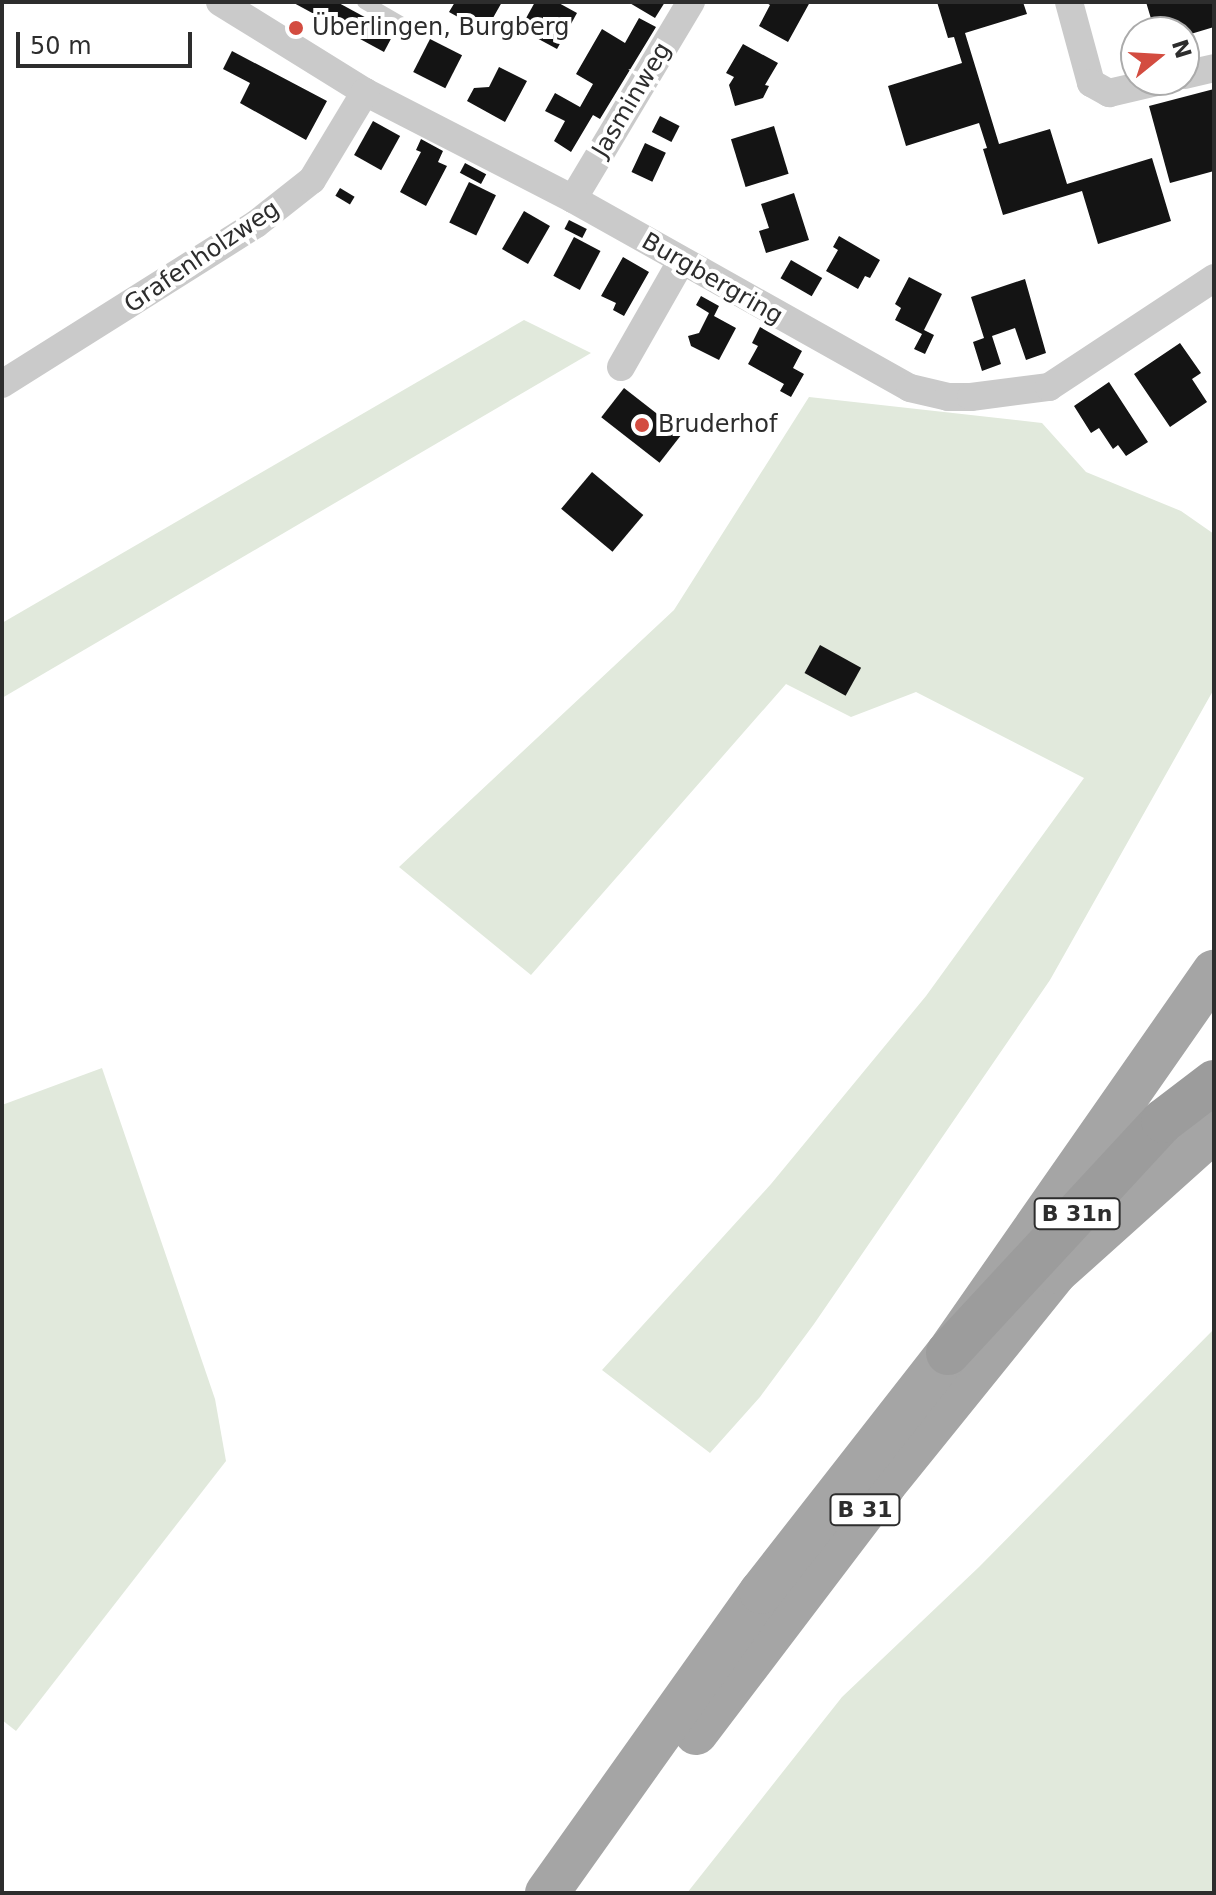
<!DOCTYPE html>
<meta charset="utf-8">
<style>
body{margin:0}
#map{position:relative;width:1216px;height:1895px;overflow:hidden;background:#fff;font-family:"DejaVu Sans",sans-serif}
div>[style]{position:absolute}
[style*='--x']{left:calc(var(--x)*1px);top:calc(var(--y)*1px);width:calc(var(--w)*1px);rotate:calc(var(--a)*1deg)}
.green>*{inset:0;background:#e1e9dc}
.building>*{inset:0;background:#141414;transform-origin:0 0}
.service>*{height:14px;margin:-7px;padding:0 7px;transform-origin:7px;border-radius:7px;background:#cacaca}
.minor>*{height:28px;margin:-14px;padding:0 14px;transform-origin:14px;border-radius:14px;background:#cacaca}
.primary>*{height:44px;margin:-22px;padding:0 22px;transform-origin:22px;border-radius:22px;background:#a5a5a5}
.trunk>*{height:44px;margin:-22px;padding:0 22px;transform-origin:22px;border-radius:22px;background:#9c9c9c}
.dots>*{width:22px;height:22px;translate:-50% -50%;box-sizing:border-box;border:4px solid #fff;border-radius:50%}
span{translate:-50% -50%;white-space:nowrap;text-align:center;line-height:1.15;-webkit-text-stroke:8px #fff;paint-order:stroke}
.shield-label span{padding:2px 6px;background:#fff;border:2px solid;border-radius:6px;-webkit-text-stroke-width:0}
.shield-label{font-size:22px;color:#2d2d2d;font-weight:700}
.poi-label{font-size:24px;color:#2d2d2d}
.left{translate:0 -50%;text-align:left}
.street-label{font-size:24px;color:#2d2d2d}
.frame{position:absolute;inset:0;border:4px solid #2d2d2d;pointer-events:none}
.north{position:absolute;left:1120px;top:16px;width:80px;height:80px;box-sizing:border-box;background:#fff;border:2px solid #ababab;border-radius:50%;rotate:72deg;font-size:22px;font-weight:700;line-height:32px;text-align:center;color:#2d2d2d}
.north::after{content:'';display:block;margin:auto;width:28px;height:36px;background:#d34c40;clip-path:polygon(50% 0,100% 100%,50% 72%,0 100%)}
.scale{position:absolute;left:16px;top:32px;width:176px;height:36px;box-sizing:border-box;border:4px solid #2d2d2d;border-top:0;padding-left:10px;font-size:24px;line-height:28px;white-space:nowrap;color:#2d2d2d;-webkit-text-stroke:6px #fff;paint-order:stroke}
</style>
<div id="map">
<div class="green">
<i style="clip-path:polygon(524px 320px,591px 353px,2px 698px,2px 623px)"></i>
<i style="clip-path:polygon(809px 397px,1042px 423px,1086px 472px,1181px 511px,1214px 534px,1214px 689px,1050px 980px,814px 1324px,760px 1397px,710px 1453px,602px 1370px,771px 1184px,926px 996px,1084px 778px,916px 692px,851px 717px,786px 684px,531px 975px,399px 867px,674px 610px)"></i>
<i style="clip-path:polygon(102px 1068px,215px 1399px,226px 1461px,16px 1731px,2px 1720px,2px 1105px)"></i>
<i style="clip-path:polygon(1214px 1329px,1214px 1893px,687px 1893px,842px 1697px,979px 1567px)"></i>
</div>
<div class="building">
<i style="clip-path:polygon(292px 2px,337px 2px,394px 33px,384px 52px)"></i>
<i style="clip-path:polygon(455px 2px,462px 4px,502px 2px,485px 32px,449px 12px)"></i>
<i style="clip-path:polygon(535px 2px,557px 2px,577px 13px,557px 49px,520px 29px)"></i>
<i style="clip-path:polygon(628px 2px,665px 2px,655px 18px)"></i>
<i style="clip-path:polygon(765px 2px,810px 2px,788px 42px,759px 26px,770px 5px)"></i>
<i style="clip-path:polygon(937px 2px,1023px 2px,1027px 14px,965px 33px,999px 144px,1050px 129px,1067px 184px,1152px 158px,1171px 221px,1098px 244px,1082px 191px,1003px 215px,983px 149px,987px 148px,979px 123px,906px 146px,888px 86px,962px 63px,954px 37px,948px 38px)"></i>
<i style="clip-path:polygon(1146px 2px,1214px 2px,1214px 27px,1184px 36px,1184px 32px,1155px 32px)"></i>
<i style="clip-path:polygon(639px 18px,656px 27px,600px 119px,593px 115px,571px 152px,554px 141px,565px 121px,545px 111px,555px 93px,580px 107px,593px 84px,576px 74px,602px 29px,625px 43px)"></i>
<i style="left:430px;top:39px;width:36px;height:37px;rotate:27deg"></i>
<i style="clip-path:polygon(743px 44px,778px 63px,765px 85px,769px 86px,763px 98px,735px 106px,729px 85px,734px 77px,726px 73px)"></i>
<i style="clip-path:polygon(232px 51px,327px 101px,306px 140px,240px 103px,250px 83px,223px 69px)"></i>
<i style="clip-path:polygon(499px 67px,527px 81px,505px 122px,467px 101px,474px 88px,489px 87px)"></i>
<i style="clip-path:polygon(1214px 89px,1214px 171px,1170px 183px,1149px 106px)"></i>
<i style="left:660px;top:116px;width:22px;height:18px;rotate:27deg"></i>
<i style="left:373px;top:121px;width:31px;height:39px;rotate:29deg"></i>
<i style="left:774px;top:126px;width:50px;height:45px;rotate:73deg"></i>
<i style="clip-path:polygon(421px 139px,443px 151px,438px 162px,447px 166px,426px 206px,400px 192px,421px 152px,416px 150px)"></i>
<i style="left:645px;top:143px;width:23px;height:32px;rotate:25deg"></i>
<i style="left:465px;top:163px;width:24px;height:11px;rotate:28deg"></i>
<i style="left:469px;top:182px;width:30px;height:45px;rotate:26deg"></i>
<i style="left:340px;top:188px;width:17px;height:9px;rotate:31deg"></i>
<i style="clip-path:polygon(794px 193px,809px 240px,766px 253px,759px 231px,769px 228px,761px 204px)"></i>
<i style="left:524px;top:211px;width:30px;height:44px;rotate:30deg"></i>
<i style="left:569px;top:220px;width:20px;height:10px;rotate:27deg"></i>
<i style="clip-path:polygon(839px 236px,880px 260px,870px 278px,865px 276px,858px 289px,826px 271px,838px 250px,833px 247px)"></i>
<i style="left:574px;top:237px;width:30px;height:44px;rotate:28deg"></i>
<i style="clip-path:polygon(623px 257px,649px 272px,624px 316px,613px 310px,616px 303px,601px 296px)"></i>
<i style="left:791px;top:260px;width:36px;height:21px;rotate:30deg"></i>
<i style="clip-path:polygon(909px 277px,942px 294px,924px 330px,934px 335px,925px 354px,914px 349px,922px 334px,895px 320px,901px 308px,895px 304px)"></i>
<i style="clip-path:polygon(1025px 279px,1046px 353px,1026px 360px,1015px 328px,992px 336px,1001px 364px,982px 371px,973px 342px,984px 338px,971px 297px)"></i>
<i style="clip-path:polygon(701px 296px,719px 306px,714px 316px,736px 328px,719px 360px,691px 346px,688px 336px,699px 333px,709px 313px,696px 305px)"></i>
<i style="clip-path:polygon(760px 327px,802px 351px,793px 368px,804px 374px,791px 397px,780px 391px,784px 384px,748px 364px,758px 346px,752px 343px)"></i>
<i style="clip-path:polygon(1180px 343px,1201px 373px,1192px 379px,1207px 402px,1170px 427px,1134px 374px)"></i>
<i style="clip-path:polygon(1109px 382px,1148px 442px,1126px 456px,1118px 445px,1113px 449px,1099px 428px,1091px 433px,1074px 406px)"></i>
<i style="left:624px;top:388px;width:74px;height:37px;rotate:38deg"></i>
<i style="left:592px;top:472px;width:67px;height:48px;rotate:40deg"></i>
<i style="left:820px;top:645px;width:47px;height:32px;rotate:29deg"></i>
</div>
<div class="service">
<i style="--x:364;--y:2;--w:52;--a:30"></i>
</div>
<div class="minor">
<i style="--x:220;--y:2;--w:171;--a:31.8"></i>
<i style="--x:365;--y:92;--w:234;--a:27.2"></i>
<i style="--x:573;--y:199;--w:386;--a:29.3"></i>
<i style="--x:910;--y:388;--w:39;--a:13"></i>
<i style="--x:948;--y:397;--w:23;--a:0"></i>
<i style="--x:971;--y:397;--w:79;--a:-7.3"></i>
<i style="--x:1049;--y:387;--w:198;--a:-33.4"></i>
<i style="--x:1069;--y:2;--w:84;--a:74.8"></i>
<i style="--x:1091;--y:83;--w:21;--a:29"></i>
<i style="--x:1109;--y:93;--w:57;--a:-13.1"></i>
<i style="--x:1184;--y:75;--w:31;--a:-13"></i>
<i style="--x:573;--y:199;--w:230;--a:-59.1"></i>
<i style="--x:621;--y:367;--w:121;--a:-60.3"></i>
<i style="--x:2;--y:384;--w:300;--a:-32.2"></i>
<i style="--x:256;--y:224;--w:71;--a:-38.2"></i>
<i style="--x:312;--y:180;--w:103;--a:-58.9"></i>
</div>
<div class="primary">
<i style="--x:696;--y:1733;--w:311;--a:-52.8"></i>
<i style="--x:884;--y:1485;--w:274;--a:-51.1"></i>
<i style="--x:1056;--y:1272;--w:212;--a:-41.9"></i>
<i style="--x:547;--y:1893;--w:369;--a:-54.6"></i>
<i style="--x:761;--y:1592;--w:303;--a:-52"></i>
<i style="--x:948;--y:1353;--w:465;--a:-55.1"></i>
</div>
<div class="trunk">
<i style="--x:948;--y:1353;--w:316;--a:-47.2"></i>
<i style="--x:1163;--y:1121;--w:64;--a:-37.4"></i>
</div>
<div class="dots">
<i style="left:296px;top:28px;background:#d34c40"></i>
<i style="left:642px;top:425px;background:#d34c40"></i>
</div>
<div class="shield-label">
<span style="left:1077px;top:1214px">B 31n</span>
<span style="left:865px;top:1510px">B 31</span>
</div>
<div class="poi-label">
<span class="left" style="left:312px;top:28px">Überlingen, Burgberg</span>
<span class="left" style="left:658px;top:425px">Bruderhof</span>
</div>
<div class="street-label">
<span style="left:632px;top:100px;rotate:-59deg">Jasminweg</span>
<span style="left:202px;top:257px;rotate:-34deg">Grafenholzweg</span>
<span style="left:712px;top:279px;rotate:30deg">Burgbergring</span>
</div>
<div class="frame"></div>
<div class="north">N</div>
<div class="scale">50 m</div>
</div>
